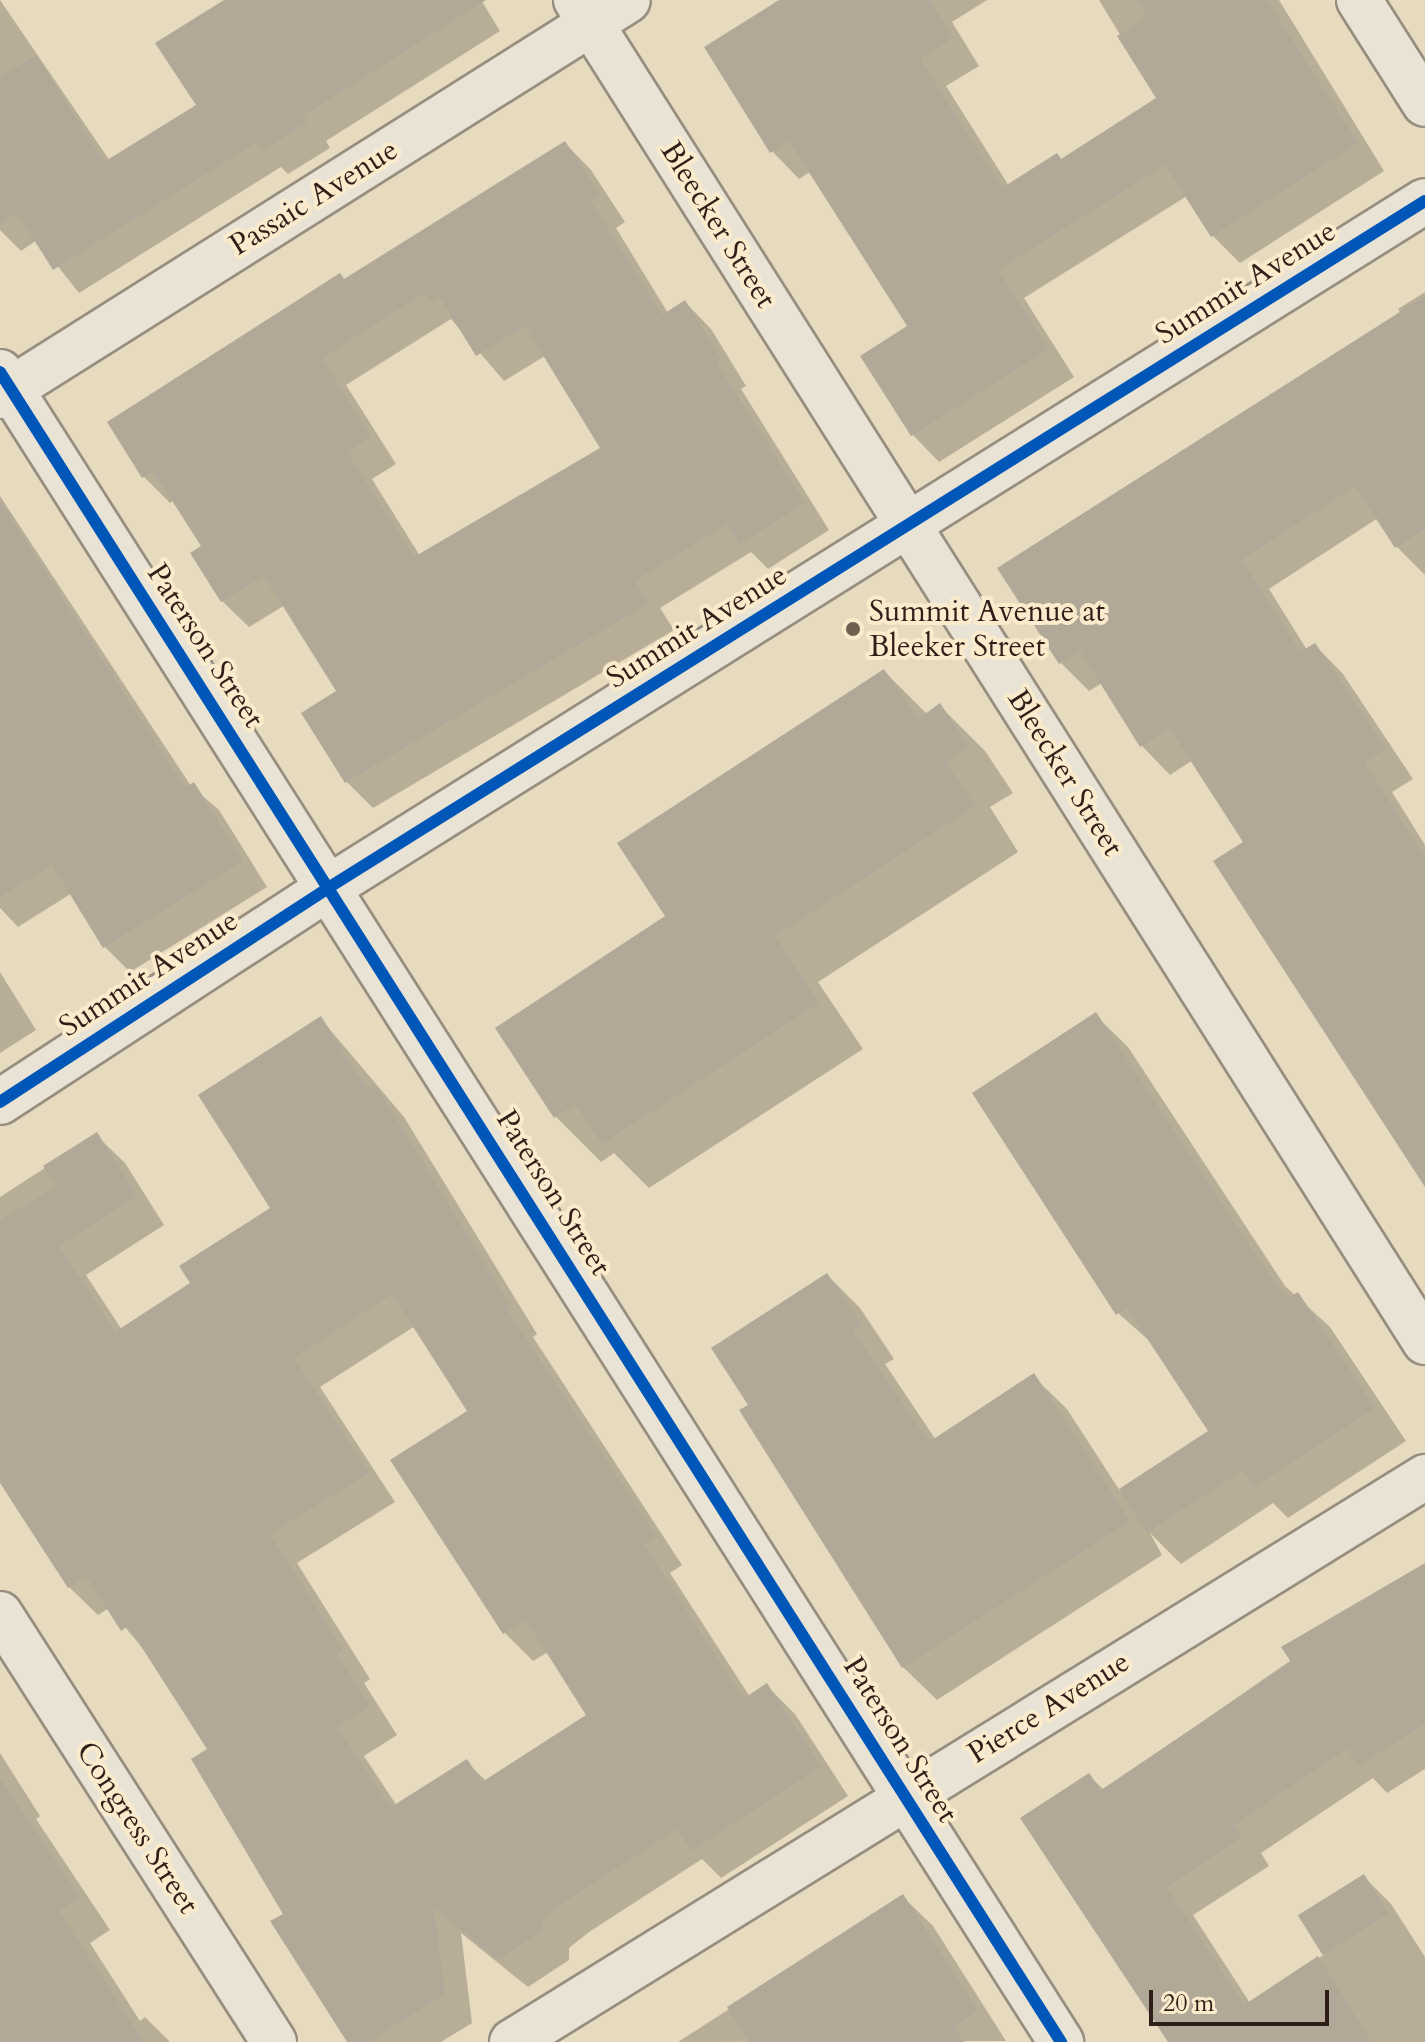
<!DOCTYPE html>
<style>
body{margin:0}
#map{position:relative;width:1425px;height:2042px;overflow:hidden;background:#e6dabf;font-family:Cardo,serif}
div>[style]{position:absolute}
[style*='--x']{left:calc(var(--x)*1px);top:calc(var(--y)*1px);width:calc(var(--w)*1px);rotate:calc(var(--a)*1deg)}
.shadow>*{inset:0;background:#0003}
.building>*{inset:0;background:#b2a897;transform-origin:0 0}
.roads{filter:drop-shadow(2px 0 #978e7f) drop-shadow(-2px 0 #978e7f) drop-shadow(0 2px #978e7f) drop-shadow(0 -2px #978e7f)}
.minor>*{height:44px;margin:-22px;padding:0 22px;transform-origin:22px;border-radius:22px;background:#e9e3d6}
.cycleway>*{height:12px;margin:-6px;padding:0 6px;transform-origin:6px;border-radius:6px;background:#0057b8}
.dots>*{width:22px;height:22px;translate:-50% -50%;box-sizing:border-box;border:4px solid #f9ebcb;border-radius:50%}
span{translate:-50% -50%;white-space:nowrap;text-align:center;line-height:1.15;-webkit-text-stroke:8px #f9ebcb;paint-order:stroke}
.street-label{font-size:30px;color:#301f18}
.poi-label{font-size:30px;color:#301f18}
.left{translate:0 -50%;text-align:left}
.scale{position:absolute;left:1149px;top:1990px;width:180px;height:36px;box-sizing:border-box;border:4px solid #301f18;border-top:0;padding-left:10px;font-size:24px;line-height:28px;white-space:nowrap;color:#301f18;-webkit-text-stroke:6px #f9ebcb;paint-order:stroke}
</style>
<div id="map">
<div class="shadow">
<i style="clip-path:polygon(0 0,110px 161px,199px 105px,228px 0,481px 0,500px 31px,326px 141px,330px 148px,288px 174px,281px 167px,79px 293px,37px 240px,21px 251px,0 230px)"></i>
<i style="clip-path:polygon(783px 0,987px 0,952px 22px,979px 66px,946px 86px,1009px 186px,1062px 161px,1159px 99px,1099px 0,1279px 0,1384px 171px,1240px 263px,1213px 236px,1187px 196px,1024px 298px,1074px 377px,939px 462px,912px 434px,910px 327px,811px 171px,799px 179px,772px 151px)"></i>
<i style="clip-path:polygon(evenodd,565px 143px,591px 170px,625px 222px,616px 228px,668px 313px,685px 302px,711px 329px,746px 386px,741px 389px,829px 530px,768px 569px,751px 552px,660px 608px,674px 630px,373px 808px,347px 782px,338px 692px,285px 605px,249px 627px,222px 601px,204px 547px,174px 500px,170px 503px,143px 476px,345px 281px,565px 143px,451px 319px,504px 381px,545px 356px,603px 448px,420px 556px,372px 479px,396px 464px,346px 385px,451px 319px)"></i>
<i style="clip-path:polygon(1425px 292px,1425px 575px,1397px 547px,1378px 518px,1269px 589px,1307px 650px,1315px 645px,1343px 674px,1413px 779px,1392px 792px,1425px 845px,1425px 1169px,1246px 843px,1193px 760px,1170px 775px,1142px 746px,1102px 683px,1089px 691px,1061px 663px,1401px 314px,1398px 309px)"></i>
<i style="clip-path:polygon(0 496px,191px 786px,219px 810px,267px 887px,130px 972px,105px 947px,72px 893px,18px 927px,0 908px)"></i>
<i style="clip-path:polygon(884px 671px,927px 714px,940px 706px,985px 751px,1013px 793px,990px 807px,1018px 852px,818px 982px,863px 1049px,649px 1188px,614px 1153px,601px 1162px,556px 1117px,497px 1028px,668px 917px)"></i>
<i style="clip-path:polygon(0 972px,36px 1030px,0 1053px)"></i>
<i style="clip-path:polygon(1095px 1015px,1128px 1047px,1285px 1286px,1330px 1327px,1406px 1441px,1288px 1518px,1273px 1503px,1181px 1564px,1150px 1533px,1162px 1555px,937px 1700px,903px 1667px,750px 1405px,827px 1275px,860px 1308px,894px 1359px,885px 1364px,936px 1440px,1033px 1376px,1067px 1409px,1120px 1491px,1211px 1432px,1153px 1344px,1118px 1313px)"></i>
<i style="clip-path:polygon(evenodd,321px 1019px,404px 1117px,537px 1334px,533px 1337px,682px 1565px,670px 1573px,750px 1697px,767px 1686px,795px 1714px,848px 1796px,721px 1878px,702px 1859px,589px 1932px,569px 1948px,569px 1960px,528px 1987px,461px 1933px,472px 2023px,441px 2042px,349px 2042px,210px 1750px,150px 1657px,109px 1608px,98px 1615px,69px 1587px,0 1477px,0 1197px,96px 1135px,125px 1163px,164px 1225px,86px 1275px,122px 1330px,193px 1284px,273px 1209px,321px 1019px,415px 1326px,470px 1412px,393px 1460px,505px 1633px,533px 1661px,548px 1652px,589px 1716px,487px 1782px,467px 1762px,397px 1806px,364px 1756px,397px 1735px,364px 1683px,370px 1679px,297px 1563px,395px 1502px,320px 1387px,415px 1326px)"></i>
<i style="clip-path:polygon(1425px 1567px,1425px 1769px,1387px 1793px,1373px 1778px,1261px 1853px,1269px 1866px,1193px 1915px,1250px 2003px,1325px 1954px,1363px 1876px,1391px 1904px,1425px 1957px,1425px 2042px,1171px 2042px,1089px 1776px,1104px 1790px)"></i>
<i style="clip-path:polygon(0 1753px,40px 1816px,36px 1819px,110px 1930px,90px 1943px,140px 2021px,145px 2017px,170px 2042px,0 2042px)"></i>
<i style="clip-path:polygon(903px 1897px,933px 1926px,1006px 2041px,678px 2042px)"></i>
</div>
<div class="building">
<i style="clip-path:polygon(224px 0,486px 0,303px 116px,307px 123px,262px 151px,257px 142px,53px 270px,17px 213px,0 224px,0 77px,36px 55px,104px 162px,196px 105px,155px 43px)"></i>
<i style="clip-path:polygon(779px 0,930px 0,953px 38px,920px 59px,1002px 188px,1057px 153px,1061px 159px,1156px 98px,1117px 36px,1147px 17px,1137px 0,1267px 0,1358px 143px,1211px 237px,1165px 165px,998px 270px,1049px 349px,911px 436px,860px 356px,907px 326px,789px 141px,770px 153px,704px 47px)"></i>
<i style="clip-path:polygon(evenodd,565px 141px,600px 195px,591px 201px,662px 315px,685px 300px,721px 359px,716px 362px,805px 503px,740px 544px,727px 524px,635px 581px,649px 603px,345px 783px,301px 713px,336px 691px,264px 576px,221px 602px,190px 553px,201px 546px,153px 471px,142px 478px,107px 422px,340px 273px,344px 279px,565px 141px,425px 293px,431px 301px,439px 296px,476px 356px,525px 326px,600px 448px,414px 557px,347px 452px,371px 437px,322px 358px,425px 293px)"></i>
<i style="clip-path:polygon(1425px 296px,1425px 529px,1395px 548px,1355px 486px,1242px 560px,1300px 652px,1315px 643px,1386px 749px,1365px 762px,1425px 858px,1425px 1187px,1213px 861px,1243px 842px,1170px 729px,1140px 747px,1080px 651px,1059px 664px,997px 568px)"></i>
<i style="clip-path:polygon(0 501px,185px 788px,194px 782px,243px 861px,103px 948px,52px 865px,0 897px)"></i>
<i style="clip-path:polygon(884px 669px,918px 719px,940px 703px,969px 747px,946px 762px,975px 806px,775px 936px,819px 1003px,602px 1144px,575px 1104px,554px 1118px,495px 1028px,665px 916px,617px 843px)"></i>
<i style="clip-path:polygon(1096px 1012px,1253px 1251px,1287px 1299px,1298px 1292px,1375px 1408px,1254px 1487px,1243px 1470px,1147px 1533px,1119px 1489px,1208px 1431px,1127px 1308px,1116px 1315px,972px 1093px)"></i>
<i style="clip-path:polygon(evenodd,321px 1016px,368px 1091px,376px 1086px,510px 1305px,506px 1308px,656px 1536px,644px 1544px,743px 1699px,767px 1683px,821px 1767px,691px 1851px,677px 1829px,560px 1905px,542px 1920px,542px 1931px,498px 1960px,434px 1908px,445px 1994px,368px 2042px,347px 2042px,270px 1921px,283px 1914px,191px 1759px,207px 1749px,128px 1626px,121px 1631px,86px 1576px,68px 1588px,0 1483px,0 1220px,57px 1186px,43px 1166px,97px 1132px,137px 1196px,59px 1246px,115px 1332px,190px 1283px,179px 1266px,270px 1208px,198px 1095px,321px 1016px,392px 1294px,467px 1411px,390px 1460px,503px 1634px,526px 1620px,586px 1715px,482px 1782px,467px 1759px,391px 1807px,337px 1727px,370px 1706px,337px 1654px,343px 1650px,270px 1534px,369px 1473px,294px 1358px,392px 1294px)"></i>
<i style="clip-path:polygon(827px 1273px,862px 1325px,853px 1330px,929px 1442px,1034px 1373px,1130px 1521px,902px 1668px,739px 1410px,748px 1405px,711px 1348px)"></i>
<i style="clip-path:polygon(1425px 1563px,1425px 1724px,1358px 1766px,1347px 1749px,1234px 1825px,1242px 1837px,1167px 1887px,1244px 2005px,1318px 1956px,1372px 2042px,1168px 2042px,1020px 1818px,1089px 1773px,1101px 1790px,1291px 1662px,1281px 1647px)"></i>
<i style="clip-path:polygon(0 1778px,80px 1897px,59px 1911px,144px 2042px,0 2042px)"></i>
<i style="left:1364px;top:1874px;width:47px;height:78px;rotate:58deg"></i>
<i style="clip-path:polygon(903px 1894px,978px 2011px,954px 2026px,964px 2042px,749px 2042px,727px 2007px)"></i>
</div>
<div class="roads">
<div class="minor">
<i style="--x:576;--y:0;--w:1588;--a:57.68"></i>
<i style="--x:1359;--y:0;--w:123;--a:57.6"></i>
<i style="--x:0;--y:372;--w:1979;--a:57.57"></i>
<i style="--x:0;--y:396;--w:742;--a:-32.23"></i>
<i style="--x:0;--y:1102;--w:392;--a:-33.1"></i>
<i style="--x:328;--y:888;--w:1294;--a:-32.06"></i>
<i style="--x:0;--y:1614;--w:508;--a:57.37"></i>
<i style="--x:512;--y:2042;--w:1074;--a:-31.75"></i>
</div>
</div>
<div class="cycleway">
<i style="--x:0;--y:372;--w:1979;--a:57.57"></i>
<i style="--x:0;--y:1102;--w:392;--a:-33.1"></i>
<i style="--x:328;--y:888;--w:1294;--a:-32.06"></i>
</div>
<div class="dots">
<i style="left:853px;top:629px;background:#706052"></i>
</div>
<div class="street-label">
<span style="left:314px;top:198px;rotate:-32deg">Passaic Avenue</span>
<span style="left:718px;top:225px;rotate:58deg">Bleecker Street</span>
<span style="left:1246px;top:283px;rotate:-32deg">Summit Avenue</span>
<span style="left:697px;top:627px;rotate:-32deg">Summit Avenue</span>
<span style="left:205px;top:646px;rotate:57deg">Paterson Street</span>
<span style="left:1065px;top:773px;rotate:58deg">Bleecker Street</span>
<span style="left:149px;top:974px;rotate:-33deg">Summit Avenue</span>
<span style="left:553px;top:1193px;rotate:58deg">Paterson Street</span>
<span style="left:1049px;top:1708px;rotate:-32deg">Pierce Avenue</span>
<span style="left:900px;top:1740px;rotate:58deg">Paterson Street</span>
<span style="left:137px;top:1828px;rotate:57deg">Congress Street</span>
</div>
<div class="poi-label">
<span class="left" style="left:869px;top:629px">Summit Avenue at<br>Bleeker Street</span>
</div>
<div class="scale">20 m</div>
</div>
